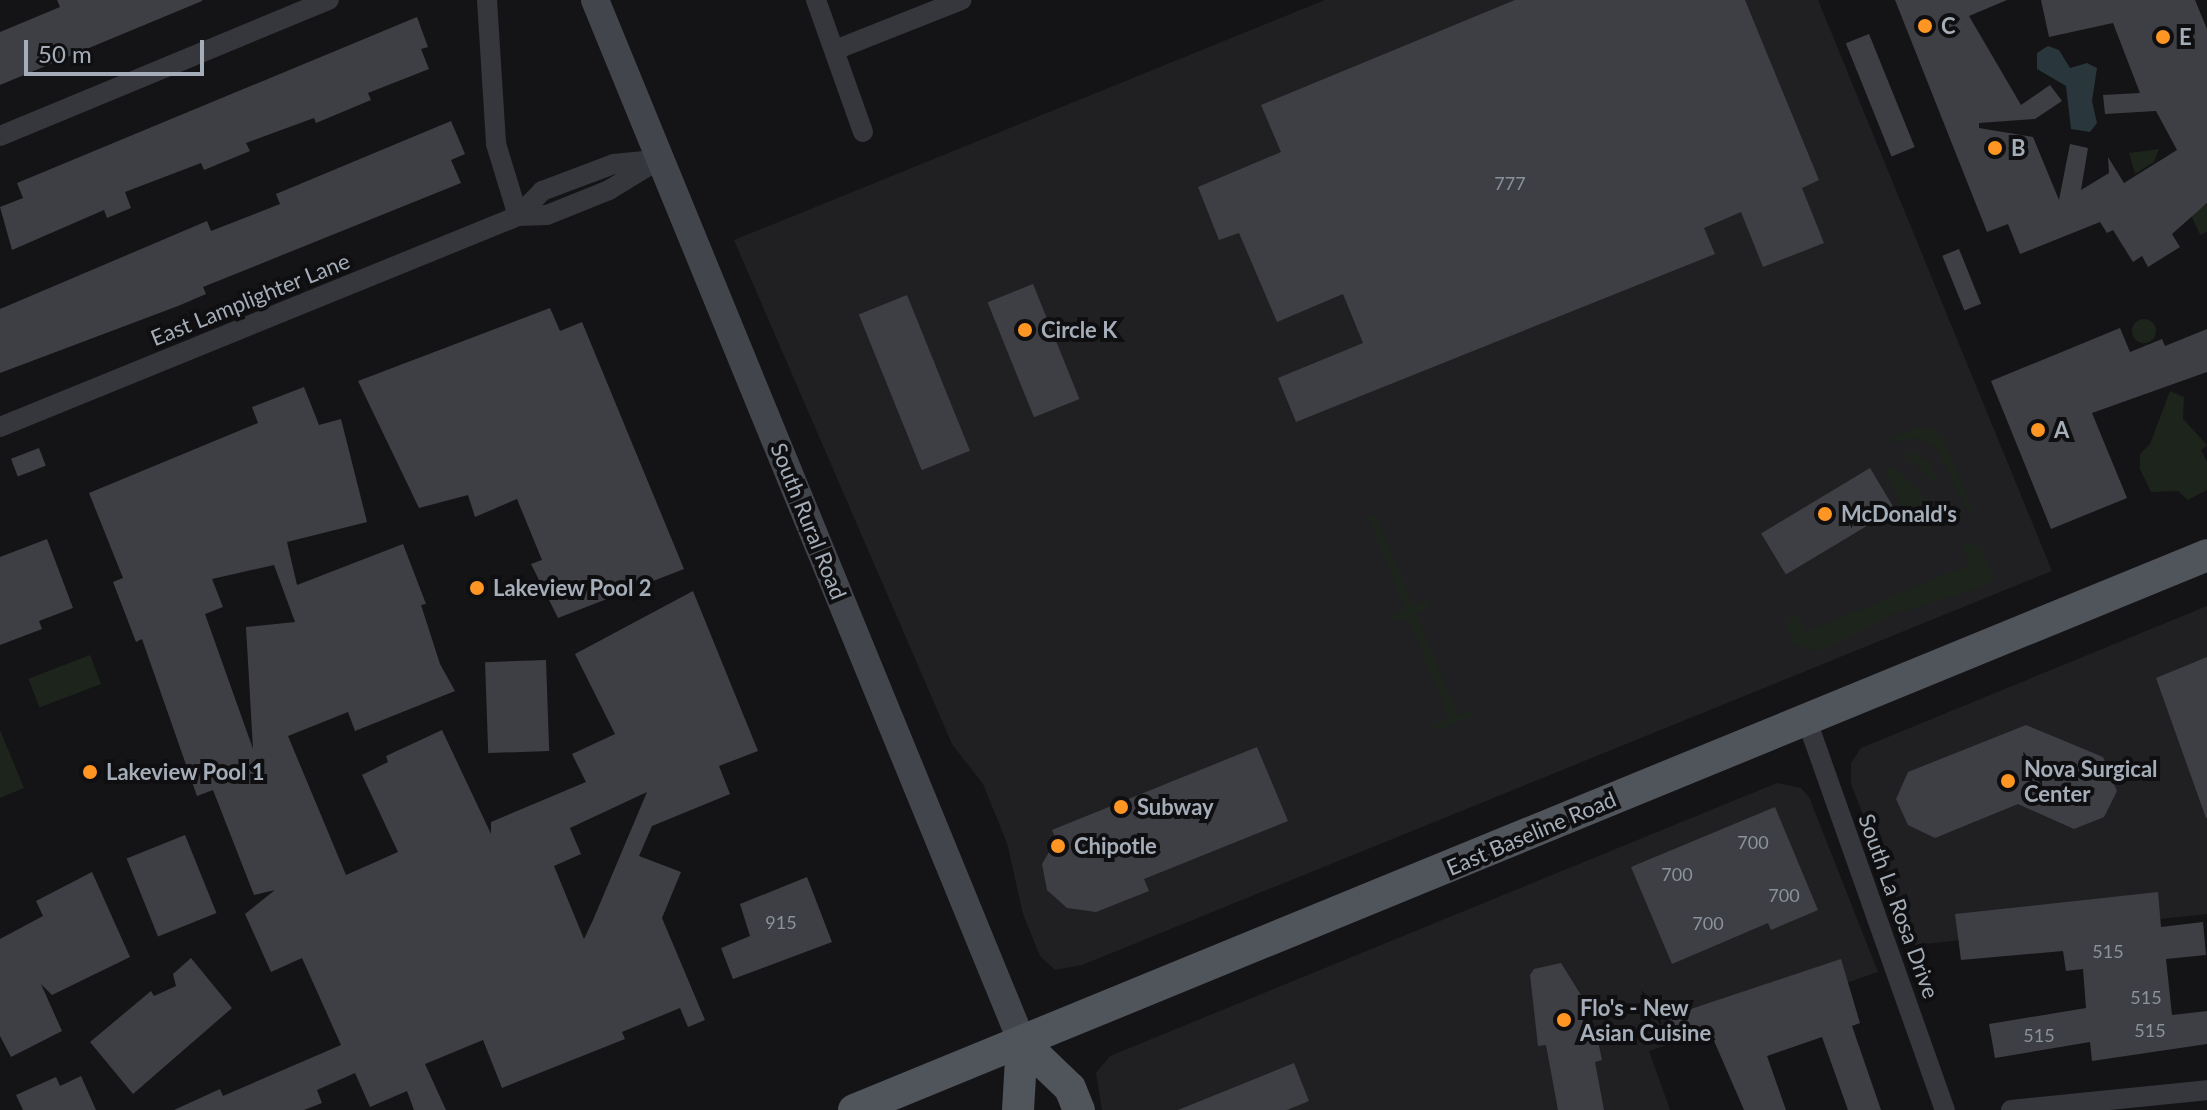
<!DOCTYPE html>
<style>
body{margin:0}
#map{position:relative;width:2207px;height:1110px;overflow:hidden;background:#141416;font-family:Lato,sans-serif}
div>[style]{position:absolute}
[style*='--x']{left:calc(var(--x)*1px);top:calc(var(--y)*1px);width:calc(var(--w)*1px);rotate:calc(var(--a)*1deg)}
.built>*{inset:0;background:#202023}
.green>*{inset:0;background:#1c241c;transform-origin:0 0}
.round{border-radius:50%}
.water>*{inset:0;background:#29363b}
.building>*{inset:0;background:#3e3f44;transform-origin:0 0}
.minor>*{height:20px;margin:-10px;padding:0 10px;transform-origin:10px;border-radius:10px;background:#35373c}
.secondary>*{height:28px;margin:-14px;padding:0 14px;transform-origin:14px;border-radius:14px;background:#42464c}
.primary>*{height:32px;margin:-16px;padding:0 16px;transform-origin:16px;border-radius:16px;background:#50545b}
.dots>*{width:22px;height:22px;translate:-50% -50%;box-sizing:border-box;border:4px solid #0f0f11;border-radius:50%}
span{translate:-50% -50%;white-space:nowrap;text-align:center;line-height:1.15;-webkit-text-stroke:8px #0f0f11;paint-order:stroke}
.number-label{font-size:18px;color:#8a929b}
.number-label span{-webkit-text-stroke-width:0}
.poi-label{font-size:22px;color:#a4adb8;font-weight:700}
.left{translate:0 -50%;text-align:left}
.street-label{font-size:22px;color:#a4adb8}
.scale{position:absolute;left:24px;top:40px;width:180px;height:36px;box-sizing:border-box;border:4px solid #a4adb8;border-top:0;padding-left:10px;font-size:24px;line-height:28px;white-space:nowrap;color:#a4adb8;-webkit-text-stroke:6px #0f0f11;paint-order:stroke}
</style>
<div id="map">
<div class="built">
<i style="clip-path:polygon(1325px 0,1818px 0,2052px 571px,1082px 965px,1055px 970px,1040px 956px,1023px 914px,1007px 843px,983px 784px,952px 744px,734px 240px)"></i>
<i style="clip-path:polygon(2207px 606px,2207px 914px,1915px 945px,1851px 784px,1851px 763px,1861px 748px)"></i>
<i style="clip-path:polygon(1777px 783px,1801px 788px,1809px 797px,1878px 972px,1649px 1051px,1670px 1110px,1102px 1110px,1096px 1073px,1110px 1056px)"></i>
</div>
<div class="green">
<i style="clip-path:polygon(2159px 149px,2154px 162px,2135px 174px,2129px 153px)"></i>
<i style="clip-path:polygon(2207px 204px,2207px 232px,2200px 235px,2191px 215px)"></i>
<i class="round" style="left:2132px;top:319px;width:24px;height:24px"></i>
<i style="clip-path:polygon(2170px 391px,2184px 397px,2183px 419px,2207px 445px,2201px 450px,2207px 462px,2207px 490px,2188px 500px,2178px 491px,2151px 492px,2140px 469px,2140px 454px,2150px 444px)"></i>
<i style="clip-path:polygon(1916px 428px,1933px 429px,1942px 437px,1972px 507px,1969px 512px,1934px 446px,1915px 438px,1878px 444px)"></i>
<i style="clip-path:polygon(1913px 452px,1928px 461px,1939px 487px,1904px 455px)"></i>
<i style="clip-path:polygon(1884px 465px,1899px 471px,1928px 500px,1938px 524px,1926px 529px,1919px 511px,1904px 514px)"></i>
<i style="clip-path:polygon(1375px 514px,1413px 605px,1429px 601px,1430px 608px,1416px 614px,1458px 715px,1474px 710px,1474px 715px,1438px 731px,1433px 726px,1449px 718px,1408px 618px,1394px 622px,1390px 618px,1405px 608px,1368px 517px)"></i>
<i style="clip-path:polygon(1972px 543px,1981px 547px,1994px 579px,1983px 587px,1891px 615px,1819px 651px,1793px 645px,1786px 624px,1793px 616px,1798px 614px,1805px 632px,1969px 565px,1962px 545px)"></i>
<i style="left:90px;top:655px;width:31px;height:66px;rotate:69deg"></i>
<i style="clip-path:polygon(0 730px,24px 788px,0 798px)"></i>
</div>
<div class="water">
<i style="clip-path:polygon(2048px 46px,2059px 50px,2070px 68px,2087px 63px,2097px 68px,2092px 101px,2097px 123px,2090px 132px,2071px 129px,2066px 86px,2037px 69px,2037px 53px)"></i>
</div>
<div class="building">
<i style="clip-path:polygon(57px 0,202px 0,202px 1px,0 85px,0 32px,60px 7px)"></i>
<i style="clip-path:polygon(1515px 0,1745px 0,1819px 180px,1802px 188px,1824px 243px,1763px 267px,1741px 212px,1704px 228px,1715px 254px,1296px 422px,1278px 378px,1363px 343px,1343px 294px,1277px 322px,1239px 233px,1219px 240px,1198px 187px,1281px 152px,1261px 105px)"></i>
<i style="clip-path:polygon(1895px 0,2007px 0,1969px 16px,2021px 105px,2050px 85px,2062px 101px,2035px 119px,1979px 123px,1979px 128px,2033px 137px,2059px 200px,2070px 144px,2088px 148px,2081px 190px,2109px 173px,2108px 157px,2124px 183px,2177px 150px,2156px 111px,2105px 114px,2103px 95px,2140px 93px,2113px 23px,2049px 37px,2041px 0,2195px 0,2207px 29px,2207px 203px,2172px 234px,2180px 247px,2148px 267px,2142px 256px,2133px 262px,2113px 230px,2107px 233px,2100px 222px,2020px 254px,2008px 224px,1987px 232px)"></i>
<i style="clip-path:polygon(417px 17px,428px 47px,421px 49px,429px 69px,368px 93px,371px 100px,316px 123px,314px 118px,246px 143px,250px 151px,204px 170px,201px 163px,125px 192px,131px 208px,107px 218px,104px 210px,12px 250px,0 207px,23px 198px,17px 183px)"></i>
<i style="left:1869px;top:34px;width:122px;height:25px;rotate:68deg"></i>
<i style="clip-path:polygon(451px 121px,465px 154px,451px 160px,461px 183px,203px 287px,206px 294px,178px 306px,0 373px,0 309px,207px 221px,211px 231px,280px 204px,276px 194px)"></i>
<i style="left:1959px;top:249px;width:59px;height:18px;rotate:68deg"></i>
<i style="left:1033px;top:284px;width:124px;height:49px;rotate:68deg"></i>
<i style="left:907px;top:295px;width:168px;height:52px;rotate:68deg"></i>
<i style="clip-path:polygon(550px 308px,560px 331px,582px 322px,684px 569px,558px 618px,531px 564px,542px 560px,517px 499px,475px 517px,468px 495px,419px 508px,358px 381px)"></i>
<i style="clip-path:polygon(2120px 328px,2130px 352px,2162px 339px,2165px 346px,2207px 329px,2207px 372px,2092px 413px,2127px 498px,2051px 529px,1991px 381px)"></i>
<i style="clip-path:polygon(evenodd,304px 387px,319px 425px,341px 419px,367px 522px,287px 542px,297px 585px,403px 544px,426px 604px,421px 605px,440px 664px,455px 691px,355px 731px,348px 712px,288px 736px,346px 875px,398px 852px,362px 775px,388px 762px,386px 756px,442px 730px,491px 834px,491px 822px,586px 782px,572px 754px,615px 734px,575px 654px,693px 591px,758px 751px,719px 766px,730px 794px,652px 826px,639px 856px,681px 872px,662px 918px,705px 1020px,688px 1027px,680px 1008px,622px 1032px,625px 1039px,502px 1088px,483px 1040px,425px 1064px,446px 1110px,414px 1110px,407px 1091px,370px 1107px,355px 1073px,317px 1090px,322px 1103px,304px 1110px,174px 1110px,220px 1089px,223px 1096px,341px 1045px,302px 958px,271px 972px,245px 914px,275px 890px,254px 895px,213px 790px,197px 796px,142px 639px,136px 642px,113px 582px,123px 578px,89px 493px,258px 423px,252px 407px,304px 387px,274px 565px,295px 622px,246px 627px,253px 749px,205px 614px,223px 607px,212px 579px,274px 565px,304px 387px,647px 792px,593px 920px,584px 939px,554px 866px,581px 854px,570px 828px,647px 792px)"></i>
<i style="left:39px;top:448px;width:19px;height:30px;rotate:69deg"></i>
<i style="left:1870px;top:468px;width:48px;height:127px;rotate:59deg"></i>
<i style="clip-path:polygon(47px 539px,73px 608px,39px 621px,42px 629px,0 645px,0 557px)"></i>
<i style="clip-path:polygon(2207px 657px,2207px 818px,2206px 818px,2156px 678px)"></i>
<i style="left:546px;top:660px;width:91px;height:61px;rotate:88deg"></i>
<i style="clip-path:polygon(2026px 725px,2103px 757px,2117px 791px,2104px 817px,2074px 829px,2018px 804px,1935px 838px,1908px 825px,1896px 799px,1908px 772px)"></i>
<i style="clip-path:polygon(1257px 747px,1288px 821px,1144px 879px,1149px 891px,1096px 912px,1067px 908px,1047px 890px,1042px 864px,1056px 840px,1052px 830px)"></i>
<i style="clip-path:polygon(1775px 807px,1818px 910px,1771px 930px,1768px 923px,1672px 964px,1631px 867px)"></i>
<i style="left:185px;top:835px;width:84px;height:63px;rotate:68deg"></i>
<i style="clip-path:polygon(92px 872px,130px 957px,52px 995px,41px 984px,62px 1031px,11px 1057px,0 1036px,0 939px,43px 916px,36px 901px)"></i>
<i style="clip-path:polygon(807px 877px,832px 942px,733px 979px,721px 948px,750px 936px,740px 904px)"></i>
<i style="clip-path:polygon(2158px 892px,2161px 927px,2203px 922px,2206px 955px,2166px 959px,2172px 1015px,2207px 1011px,2207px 1044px,2092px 1061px,2090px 1042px,1995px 1058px,1989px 1024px,2086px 1008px,2083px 969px,2066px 971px,2063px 951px,1961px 960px,1955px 914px)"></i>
<i style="clip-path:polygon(191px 958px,232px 1008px,133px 1094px,90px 1042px,151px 991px,154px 996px,176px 986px,173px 974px)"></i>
<i style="clip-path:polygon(1841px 959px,1860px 1023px,1852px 1026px,1881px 1110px,1848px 1110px,1822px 1037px,1767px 1056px,1786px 1110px,1744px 1110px,1708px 1027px,1671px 1039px,1666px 1023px,1673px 1015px)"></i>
<i style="clip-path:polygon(1561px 963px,1584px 1000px,1590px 1027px,1595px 1026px,1602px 1060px,1595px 1062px,1604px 1110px,1558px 1110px,1546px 1045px,1538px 1046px,1530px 975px,1534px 969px)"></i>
<i style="clip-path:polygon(1294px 1063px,1309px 1101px,1287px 1110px,1178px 1110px)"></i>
<i style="clip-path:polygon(81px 1076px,96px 1110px,23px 1110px,16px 1095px,56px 1077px,60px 1086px)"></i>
</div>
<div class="minor">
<i style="--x:487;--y:0;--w:144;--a:86.4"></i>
<i style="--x:496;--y:144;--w:75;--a:73"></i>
<i style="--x:816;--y:0;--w:140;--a:70.4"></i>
<i style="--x:835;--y:50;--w:136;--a:-21.6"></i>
<i style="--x:0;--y:136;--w:356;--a:-22.5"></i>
<i style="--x:518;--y:216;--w:35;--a:-46"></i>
<i style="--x:542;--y:191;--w:77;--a:-20.6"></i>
<i style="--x:614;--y:164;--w:40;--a:-5.7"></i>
<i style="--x:0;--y:427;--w:559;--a:-22.16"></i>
<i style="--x:518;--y:216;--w:29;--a:-2"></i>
<i style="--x:547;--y:215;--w:67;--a:-22"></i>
<i style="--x:609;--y:190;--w:60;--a:-31.3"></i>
<i style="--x:1806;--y:718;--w:416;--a:70.5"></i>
<i style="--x:2011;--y:1110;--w:197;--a:-5.8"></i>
</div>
<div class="secondary">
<i style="--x:595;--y:0;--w:1126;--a:67.72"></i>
</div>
<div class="primary">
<i style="--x:1022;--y:1042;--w:66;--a:43.8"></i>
<i style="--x:1070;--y:1088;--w:24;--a:68"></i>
<i style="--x:854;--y:1110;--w:1462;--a:-22.3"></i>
<i style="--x:1018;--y:1110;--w:68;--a:-86.6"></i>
</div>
<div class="dots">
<i style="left:1925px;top:26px;background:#ff9523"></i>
<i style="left:2163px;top:37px;background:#ff9523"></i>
<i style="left:1995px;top:148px;background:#ff9523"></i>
<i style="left:1025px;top:330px;background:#ff9523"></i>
<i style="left:2038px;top:430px;background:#ff9523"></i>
<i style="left:1825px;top:514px;background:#ff9523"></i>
<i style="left:477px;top:588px;background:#ff9523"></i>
<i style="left:90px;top:772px;background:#ff9523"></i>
<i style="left:2008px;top:781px;background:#ff9523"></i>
<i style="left:1121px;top:807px;background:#ff9523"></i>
<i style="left:1058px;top:846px;background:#ff9523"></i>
<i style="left:1564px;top:1020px;background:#ff9523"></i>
</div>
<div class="number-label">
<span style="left:1510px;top:183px">777</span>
<span style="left:1753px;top:842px">700</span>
<span style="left:1677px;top:874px">700</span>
<span style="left:1784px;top:895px">700</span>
<span style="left:781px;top:922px">915</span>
<span style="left:1708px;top:923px">700</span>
<span style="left:2108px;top:951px">515</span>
<span style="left:2146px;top:997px">515</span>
<span style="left:2150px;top:1030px">515</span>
<span style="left:2039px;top:1035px">515</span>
</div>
<div class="poi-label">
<span class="left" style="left:1941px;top:26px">C</span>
<span class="left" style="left:2179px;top:37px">E</span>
<span class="left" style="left:2011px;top:148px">B</span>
<span class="left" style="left:1041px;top:330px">Circle K</span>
<span class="left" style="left:2054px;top:430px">A</span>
<span class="left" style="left:1841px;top:514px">McDonald's</span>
<span class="left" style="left:493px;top:588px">Lakeview Pool 2</span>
<span class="left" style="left:2024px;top:781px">Nova Surgical<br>Center</span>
<span class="left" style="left:106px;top:772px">Lakeview Pool 1</span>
<span class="left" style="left:1137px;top:807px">Subway</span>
<span class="left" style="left:1074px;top:846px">Chipotle</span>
<span class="left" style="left:1580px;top:1020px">Flo's - New<br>Asian Cuisine</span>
</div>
<div class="street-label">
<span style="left:250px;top:299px;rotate:-22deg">East Lamplighter Lane</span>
<span style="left:809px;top:521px;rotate:68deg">South Rural Road</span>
<span style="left:1531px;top:833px;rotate:-23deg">East Baseline Road</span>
<span style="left:1899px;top:906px;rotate:70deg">South La Rosa Drive</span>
</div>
<div class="scale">50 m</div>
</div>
